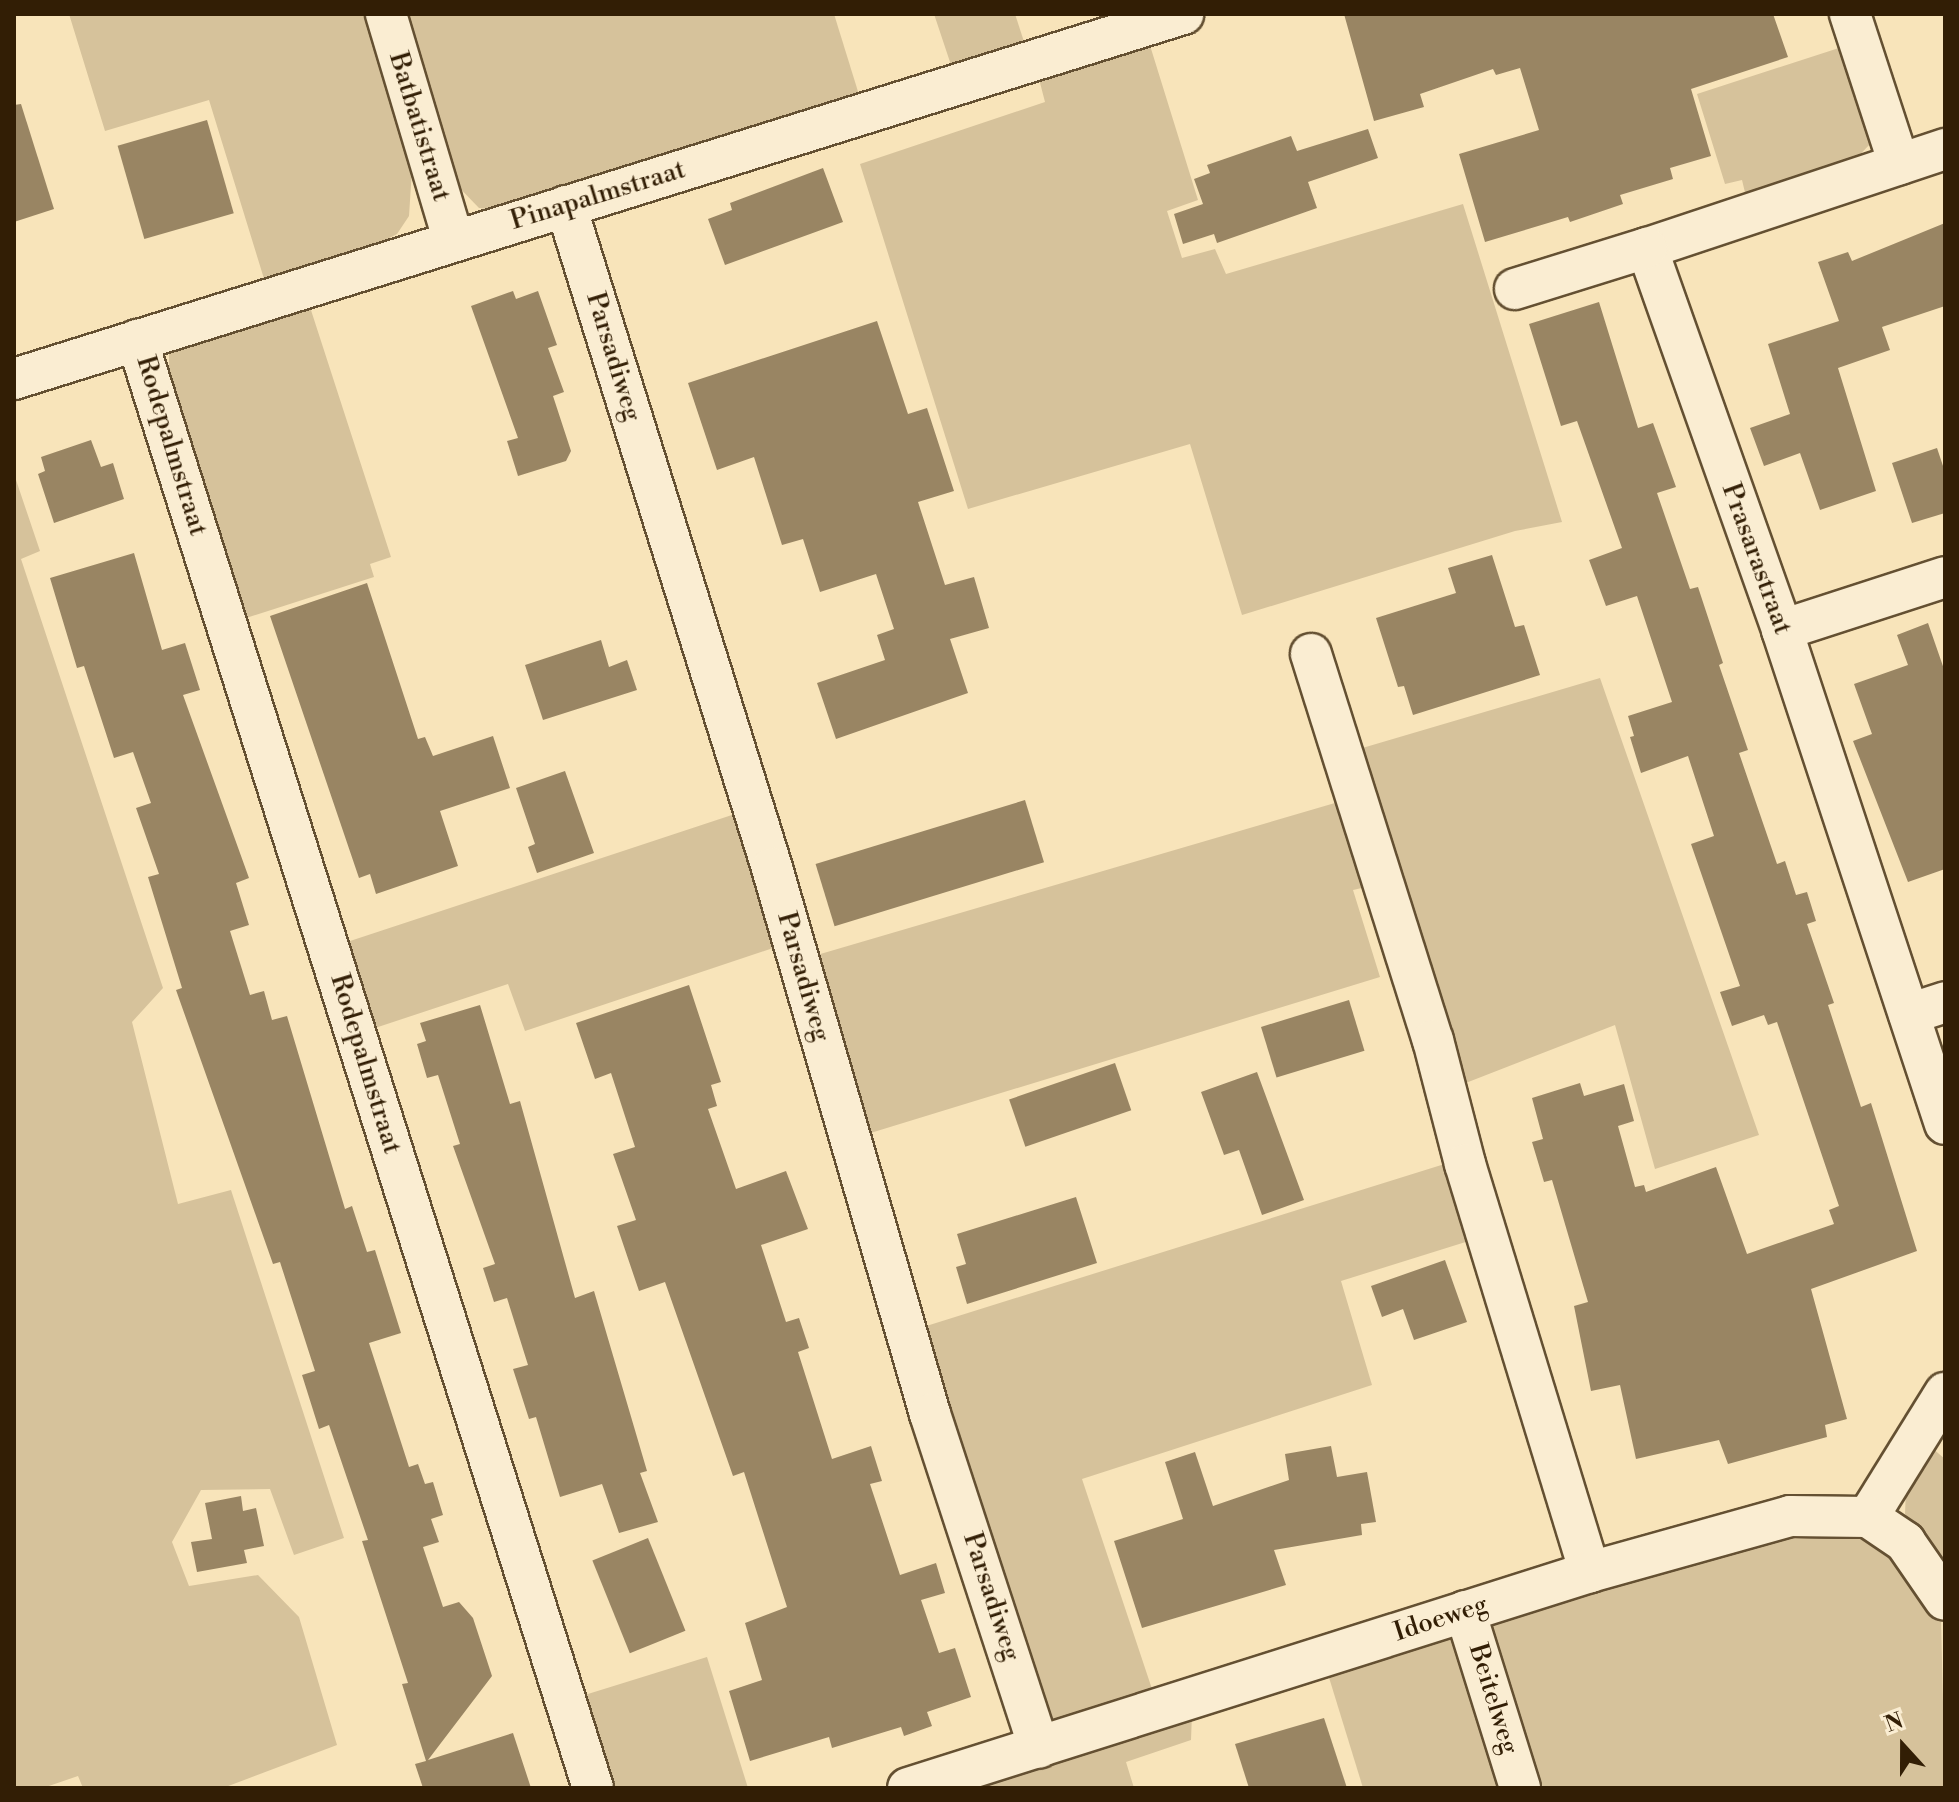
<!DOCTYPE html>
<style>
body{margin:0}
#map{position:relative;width:1959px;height:1802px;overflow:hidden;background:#f8e4ba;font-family:"Libre Bodoni",serif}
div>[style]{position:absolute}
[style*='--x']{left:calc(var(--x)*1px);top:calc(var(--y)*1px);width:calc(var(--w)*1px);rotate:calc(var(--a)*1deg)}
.green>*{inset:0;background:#d6c29b}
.building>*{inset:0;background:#998563;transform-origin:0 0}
.roads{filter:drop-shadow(2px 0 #645032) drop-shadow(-2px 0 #645032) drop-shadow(0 2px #645032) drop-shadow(0 -2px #645032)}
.minor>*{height:40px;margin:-20px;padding:0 20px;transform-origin:20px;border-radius:20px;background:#faedd2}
span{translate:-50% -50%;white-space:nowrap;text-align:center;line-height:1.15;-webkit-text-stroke:6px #faedd2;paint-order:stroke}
.street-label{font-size:26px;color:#321e05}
.frame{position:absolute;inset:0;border:16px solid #321e05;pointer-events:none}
.north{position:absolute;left:1863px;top:1706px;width:80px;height:80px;-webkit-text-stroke:6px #faedd2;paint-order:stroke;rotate:339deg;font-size:22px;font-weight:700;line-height:32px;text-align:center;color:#321e05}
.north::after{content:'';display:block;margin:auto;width:28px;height:36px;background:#321e05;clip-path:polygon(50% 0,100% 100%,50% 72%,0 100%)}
</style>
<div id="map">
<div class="green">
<i style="clip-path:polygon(69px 14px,367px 14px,412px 170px,409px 216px,397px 234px,374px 246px,265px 282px,209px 100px,105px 131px)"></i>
<i style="clip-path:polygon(402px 14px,834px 14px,860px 98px,498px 210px,479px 208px,451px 179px)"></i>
<i style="clip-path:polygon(934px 14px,1015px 14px,1027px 51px,954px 74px)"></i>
<i style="clip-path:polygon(1148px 39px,1198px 200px,1167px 211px,1182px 258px,1215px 249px,1226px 274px,1463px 204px,1562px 522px,1515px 531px,1242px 615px,1190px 444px,968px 509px,860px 164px,1045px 102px,1038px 75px)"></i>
<i style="clip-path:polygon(1842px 47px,1872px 142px,1848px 167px,1748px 205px,1742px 180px,1725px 184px,1697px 94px)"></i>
<i style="clip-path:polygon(309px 304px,391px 557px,370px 564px,374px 577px,240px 620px,169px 385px,169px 352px,181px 342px)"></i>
<i style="clip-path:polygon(14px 474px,40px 551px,21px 559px,163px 988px,132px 1022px,178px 1204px,231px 1190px,344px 1538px,294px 1555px,270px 1489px,201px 1490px,172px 1542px,189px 1586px,258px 1575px,299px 1617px,337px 1745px,223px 1788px,83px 1788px,78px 1776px,43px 1788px,14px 1788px)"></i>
<i style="clip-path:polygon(1600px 678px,1759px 1135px,1655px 1169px,1615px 1025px,1458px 1086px,1359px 749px)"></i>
<i style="clip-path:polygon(1352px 798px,1379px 884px,1353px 890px,1380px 977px,864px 1135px,817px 955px)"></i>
<i style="clip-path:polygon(744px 811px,782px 945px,525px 1031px,508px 984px,372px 1029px,344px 943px)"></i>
<i style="clip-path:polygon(1451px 1162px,1472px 1240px,1341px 1281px,1372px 1385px,1082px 1479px,1155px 1698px,1065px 1724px,1048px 1717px,920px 1328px)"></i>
<i style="clip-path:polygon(1932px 1448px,1945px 1459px,1945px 1574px,1905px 1514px,1906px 1489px)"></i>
<i style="clip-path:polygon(1827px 1525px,1888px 1545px,1941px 1618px,1945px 1788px,1535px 1788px,1490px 1632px,1500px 1614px)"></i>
<i style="clip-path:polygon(1449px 1633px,1463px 1646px,1505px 1788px,1363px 1788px,1327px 1671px)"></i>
<i style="clip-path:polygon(707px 1657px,748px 1788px,602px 1788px,575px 1698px)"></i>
<i style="clip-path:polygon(1192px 1713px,1191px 1740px,1126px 1762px,1134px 1788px,947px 1788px)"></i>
</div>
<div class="building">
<i style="clip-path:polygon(1344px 14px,1773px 14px,1788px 57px,1691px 89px,1711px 156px,1670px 168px,1673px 179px,1620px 195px,1623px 204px,1570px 222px,1568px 217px,1485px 242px,1459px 154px,1539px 130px,1520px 68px,1496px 75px,1493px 69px,1420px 94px,1424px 107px,1374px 121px)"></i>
<i style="clip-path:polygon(21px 104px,54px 209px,14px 222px,14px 105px)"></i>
<i style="left:207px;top:120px;width:97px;height:93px;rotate:74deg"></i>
<i style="clip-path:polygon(1368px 129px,1378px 158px,1308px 182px,1317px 208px,1217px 243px,1214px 234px,1183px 244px,1174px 214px,1203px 204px,1194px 179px,1210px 173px,1207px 165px,1291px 136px,1297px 151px)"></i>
<i style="clip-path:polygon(823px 168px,843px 222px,725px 265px,708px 219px,732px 210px,730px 203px)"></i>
<i style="clip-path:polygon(1945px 223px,1945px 306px,1882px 327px,1890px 350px,1838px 368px,1876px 491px,1820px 510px,1800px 453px,1764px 466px,1750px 428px,1790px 414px,1768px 344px,1839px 321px,1818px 262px,1848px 252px,1852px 261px)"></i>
<i style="clip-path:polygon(513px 291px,516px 299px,538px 291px,557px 345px,548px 348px,564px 392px,553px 396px,571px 451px,566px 461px,518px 476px,507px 441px,518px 438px,471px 306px)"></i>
<i style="clip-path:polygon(1599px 302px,1638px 428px,1653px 423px,1676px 487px,1657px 493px,1690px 589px,1698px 587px,1723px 663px,1719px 665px,1748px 750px,1739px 753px,1777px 864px,1785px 861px,1796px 895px,1807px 892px,1816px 921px,1807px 924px,1834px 1003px,1828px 1005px,1861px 1107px,1871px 1103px,1917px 1251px,1811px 1289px,1847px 1419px,1825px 1425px,1827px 1437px,1728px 1464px,1719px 1440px,1636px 1459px,1620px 1385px,1591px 1391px,1574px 1306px,1588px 1302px,1552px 1180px,1544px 1182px,1532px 1142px,1543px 1139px,1532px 1098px,1580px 1083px,1584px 1096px,1624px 1084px,1634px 1121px,1618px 1126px,1635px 1187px,1644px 1185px,1646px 1192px,1716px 1167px,1747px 1254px,1834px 1224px,1829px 1210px,1839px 1206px,1777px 1022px,1768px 1025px,1764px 1015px,1732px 1026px,1720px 992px,1740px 986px,1691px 844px,1714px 836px,1688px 756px,1641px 773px,1630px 737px,1634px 736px,1628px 716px,1672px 702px,1637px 596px,1606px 606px,1589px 560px,1622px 548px,1577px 421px,1561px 426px,1529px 324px)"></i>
<i style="clip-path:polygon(877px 321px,908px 414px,927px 408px,954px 491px,918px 502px,945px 585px,974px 577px,989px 628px,950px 639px,968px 693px,836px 739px,817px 683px,885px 660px,877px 635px,894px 629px,876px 574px,820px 592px,803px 539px,782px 545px,754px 457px,717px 470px,688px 383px)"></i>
<i style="clip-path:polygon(91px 440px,101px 467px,113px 463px,124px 499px,54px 523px,38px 474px,45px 471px,41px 457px)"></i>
<i style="clip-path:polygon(1937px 448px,1945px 472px,1945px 513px,1912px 523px,1892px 463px)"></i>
<i style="clip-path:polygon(134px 553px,162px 650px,185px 643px,200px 690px,183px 695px,249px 878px,236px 883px,249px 925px,230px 931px,250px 995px,264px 991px,272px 1020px,287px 1016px,345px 1209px,352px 1206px,367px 1252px,375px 1250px,401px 1333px,369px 1343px,409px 1467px,418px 1464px,425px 1484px,433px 1482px,443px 1515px,431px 1519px,439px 1542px,423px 1547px,443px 1607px,459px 1602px,473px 1618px,492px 1676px,428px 1760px,513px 1733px,531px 1788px,423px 1788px,415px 1764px,426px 1761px,402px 1684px,408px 1683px,362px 1541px,368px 1540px,329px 1425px,319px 1429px,302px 1375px,315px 1371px,280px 1262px,273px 1264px,176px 990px,182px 988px,148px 877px,159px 874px,136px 808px,151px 803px,133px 752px,114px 758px,84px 666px,77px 668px,50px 578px)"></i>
<i style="clip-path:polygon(1492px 555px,1515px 627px,1524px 625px,1540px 675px,1413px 715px,1404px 686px,1398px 687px,1376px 618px,1456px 593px,1448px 568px)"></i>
<i style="clip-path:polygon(367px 583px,418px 739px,425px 737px,433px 756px,493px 736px,510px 788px,440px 811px,458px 866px,376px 894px,370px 874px,359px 878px,270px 616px)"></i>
<i style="clip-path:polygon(1928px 623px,1945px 672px,1945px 869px,1908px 882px,1853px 741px,1872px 734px,1854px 684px,1908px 665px,1897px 635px)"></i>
<i style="clip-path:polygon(601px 640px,609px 667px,627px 660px,637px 690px,543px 720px,525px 665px)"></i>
<i style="clip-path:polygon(565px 771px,594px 853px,537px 873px,528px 847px,535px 844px,516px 788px)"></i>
<i style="left:1025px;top:800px;width:65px;height:219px;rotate:73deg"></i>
<i style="clip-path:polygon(689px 985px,721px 1082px,711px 1085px,717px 1106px,708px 1109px,736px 1189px,786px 1171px,808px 1229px,761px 1245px,786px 1322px,799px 1318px,809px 1348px,798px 1352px,832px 1459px,871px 1446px,882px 1481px,870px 1484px,900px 1575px,936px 1563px,945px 1593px,921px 1600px,939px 1653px,955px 1648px,971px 1697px,927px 1712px,932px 1726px,904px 1736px,901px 1727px,832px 1748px,829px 1737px,750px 1761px,729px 1691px,762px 1680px,745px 1623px,787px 1607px,744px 1472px,733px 1476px,665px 1282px,639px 1291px,617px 1226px,636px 1220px,613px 1154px,635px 1147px,611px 1073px,595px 1079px,576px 1023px)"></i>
<i style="left:1349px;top:1000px;width:53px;height:92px;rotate:73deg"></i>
<i style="clip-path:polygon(480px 1005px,510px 1104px,520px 1101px,575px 1298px,594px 1291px,647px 1471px,640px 1473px,658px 1522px,619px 1533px,602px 1484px,560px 1497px,536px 1417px,529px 1419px,513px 1369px,528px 1365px,507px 1298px,494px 1302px,483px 1268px,495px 1264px,453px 1146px,460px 1144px,438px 1075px,427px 1078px,417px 1044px,426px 1041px,420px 1023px)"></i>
<i style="left:1115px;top:1063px;width:50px;height:112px;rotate:71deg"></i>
<i style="clip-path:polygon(1257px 1072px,1304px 1200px,1262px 1215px,1239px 1150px,1224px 1155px,1201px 1092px)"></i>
<i style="clip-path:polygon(1076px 1197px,1097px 1263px,967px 1304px,956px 1267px,966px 1264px,957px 1234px)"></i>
<i style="clip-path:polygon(1445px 1260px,1467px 1322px,1414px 1340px,1403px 1309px,1382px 1317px,1371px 1286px)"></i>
<i style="clip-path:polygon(1331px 1446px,1337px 1477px,1367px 1472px,1376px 1522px,1361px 1524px,1362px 1535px,1274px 1550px,1286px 1585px,1142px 1628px,1114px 1541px,1183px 1519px,1165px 1462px,1195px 1452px,1213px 1506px,1289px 1480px,1285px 1454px)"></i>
<i style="clip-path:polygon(241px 1496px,243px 1511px,256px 1508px,264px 1546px,244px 1550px,247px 1563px,197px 1572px,191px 1542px,212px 1539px,205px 1503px)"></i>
<i style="left:648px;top:1538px;width:100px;height:60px;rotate:68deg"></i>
<i style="clip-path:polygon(1324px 1718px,1347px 1788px,1249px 1788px,1235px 1744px)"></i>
</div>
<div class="roads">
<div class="minor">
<i style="--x:386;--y:14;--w:235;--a:73.4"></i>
<i style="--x:1850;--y:14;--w:158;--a:71.9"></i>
<i style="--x:1945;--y:149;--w:314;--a:161.6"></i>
<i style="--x:1647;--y:248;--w:405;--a:70.5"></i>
<i style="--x:1782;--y:630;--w:520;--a:71.74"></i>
<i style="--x:566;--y:206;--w:693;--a:72.71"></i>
<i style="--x:772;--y:868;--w:568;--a:73.86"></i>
<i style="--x:930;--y:1414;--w:351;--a:71.9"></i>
<i style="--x:1515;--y:289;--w:138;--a:-17.3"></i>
<i style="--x:137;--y:340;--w:1518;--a:72.52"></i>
<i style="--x:14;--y:379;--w:1225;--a:-17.34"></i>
<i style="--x:1782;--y:630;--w:171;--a:-18"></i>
<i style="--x:1311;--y:654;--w:405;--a:72.5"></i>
<i style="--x:1433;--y:1040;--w:128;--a:75.5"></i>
<i style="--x:1465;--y:1164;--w:427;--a:73"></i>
<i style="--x:1909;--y:1014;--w:38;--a:-18"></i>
<i style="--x:1868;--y:1517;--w:146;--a:-58.2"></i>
<i style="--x:1465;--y:1611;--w:185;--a:72.7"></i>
<i style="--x:908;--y:1788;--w:715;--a:-17.57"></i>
<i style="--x:1590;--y:1572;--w:208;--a:-15.6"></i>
<i style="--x:1790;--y:1516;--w:78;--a:0.7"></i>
<i style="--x:1868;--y:1517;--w:45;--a:34"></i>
<i style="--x:1905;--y:1542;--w:70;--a:55.4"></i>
</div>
</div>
<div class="street-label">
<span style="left:419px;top:127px;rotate:73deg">Batbatistraat</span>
<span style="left:598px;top:196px;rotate:-17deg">Pinapalmstraat</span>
<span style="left:613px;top:357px;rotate:73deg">Parsadiweg</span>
<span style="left:171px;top:446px;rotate:73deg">Rodepalmstraat</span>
<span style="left:1756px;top:559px;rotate:70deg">Prasarastraat</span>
<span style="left:803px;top:977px;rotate:74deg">Parsadiweg</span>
<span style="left:365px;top:1064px;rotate:73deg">Rodepalmstraat</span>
<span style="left:991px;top:1597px;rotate:72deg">Parsadiweg</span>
<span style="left:1441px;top:1619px;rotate:-18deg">Idoeweg</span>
<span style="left:1493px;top:1699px;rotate:73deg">Beitelweg</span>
</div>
<div class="frame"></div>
<div class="north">N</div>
</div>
